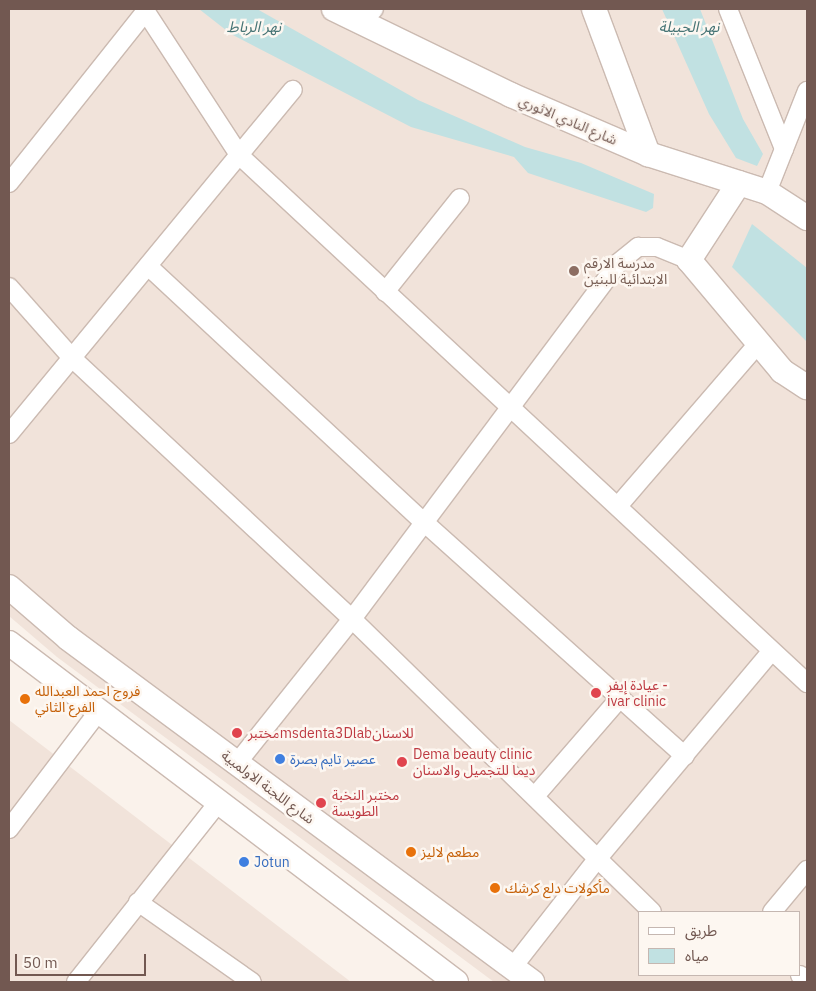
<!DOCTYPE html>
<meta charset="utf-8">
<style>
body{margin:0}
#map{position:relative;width:816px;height:991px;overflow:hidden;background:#faf2eb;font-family:"IBM Plex Sans","Noto Sans Arabic",sans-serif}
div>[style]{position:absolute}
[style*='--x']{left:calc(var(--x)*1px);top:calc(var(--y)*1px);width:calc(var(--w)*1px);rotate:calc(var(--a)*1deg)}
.residential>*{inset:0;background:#f1e3da}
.water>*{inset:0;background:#c1e1e2}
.roads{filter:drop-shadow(1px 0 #cbbab1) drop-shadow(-1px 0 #cbbab1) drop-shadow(0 1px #cbbab1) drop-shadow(0 -1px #cbbab1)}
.street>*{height:18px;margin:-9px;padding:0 9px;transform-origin:9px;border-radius:9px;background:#fff}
.secondary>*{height:24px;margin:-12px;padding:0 12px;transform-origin:12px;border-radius:12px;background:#fff}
.dots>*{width:14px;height:14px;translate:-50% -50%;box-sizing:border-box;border:2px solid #fdf7f1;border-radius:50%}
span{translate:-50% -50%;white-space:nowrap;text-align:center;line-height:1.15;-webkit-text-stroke:5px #fdf7f1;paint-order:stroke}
.street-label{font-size:14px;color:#725851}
.education-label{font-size:14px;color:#785e54}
.left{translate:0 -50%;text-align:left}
.health-label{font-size:14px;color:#be3a42}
.food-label{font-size:14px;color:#c56008}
.shop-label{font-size:14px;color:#366cbe}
.water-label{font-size:15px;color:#467475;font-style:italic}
.frame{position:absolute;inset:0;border:10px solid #725851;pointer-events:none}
.legend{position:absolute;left:638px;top:911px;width:162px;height:65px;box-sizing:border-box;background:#fdf7f1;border:1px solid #c5b7b1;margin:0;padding:6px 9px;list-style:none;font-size:15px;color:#725851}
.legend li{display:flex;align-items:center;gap:10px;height:25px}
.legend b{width:25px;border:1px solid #c5b7b1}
.scale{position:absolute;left:15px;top:954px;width:131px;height:22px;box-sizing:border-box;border:2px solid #725851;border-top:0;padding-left:6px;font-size:15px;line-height:18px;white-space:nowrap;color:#725851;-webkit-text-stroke:4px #fdf7f1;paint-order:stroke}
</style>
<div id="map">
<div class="residential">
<i style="clip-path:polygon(evenodd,9px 9px,807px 9px,807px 982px,494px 982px,57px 657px,9px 616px,9px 9px,640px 912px,800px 912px,800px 975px,640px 975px,640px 912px)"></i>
<i style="clip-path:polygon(9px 720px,351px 982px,9px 982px)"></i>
</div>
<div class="water">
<i style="clip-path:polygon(199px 9px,257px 9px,418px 100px,525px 147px,581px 163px,654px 194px,653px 208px,646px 212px,528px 173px,514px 157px,411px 127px,231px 34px)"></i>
<i style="clip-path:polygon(662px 9px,700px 9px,743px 119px,763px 154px,757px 166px,736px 158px,709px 114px)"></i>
<i style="clip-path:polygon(752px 224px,807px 268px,807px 342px,732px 267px)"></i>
</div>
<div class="roads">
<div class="street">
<i style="--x:144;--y:9;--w:174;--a:56.9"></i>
<i style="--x:239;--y:155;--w:776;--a:42.91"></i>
<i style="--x:728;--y:9;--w:151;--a:68.2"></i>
<i style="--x:360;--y:22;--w:19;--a:-43"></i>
<i style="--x:9;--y:183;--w:220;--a:-51.5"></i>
<i style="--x:767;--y:192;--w:109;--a:-68.4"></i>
<i style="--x:148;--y:266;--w:378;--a:42.9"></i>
<i style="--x:425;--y:523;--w:349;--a:41.9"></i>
<i style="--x:9;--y:287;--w:95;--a:48.4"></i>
<i style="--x:72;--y:358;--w:383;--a:43"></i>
<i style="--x:352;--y:619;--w:419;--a:44.3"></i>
<i style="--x:385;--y:292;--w:120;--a:-51.4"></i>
<i style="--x:9;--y:434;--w:446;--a:-50.5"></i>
<i style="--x:618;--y:506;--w:214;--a:-49.2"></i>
<i style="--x:237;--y:763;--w:184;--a:-51.4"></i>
<i style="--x:352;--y:619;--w:444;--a:-53.2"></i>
<i style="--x:618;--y:263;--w:26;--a:-39"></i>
<i style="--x:638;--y:247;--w:19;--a:0"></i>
<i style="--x:657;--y:247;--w:35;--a:22"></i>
<i style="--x:535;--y:796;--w:130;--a:-49.1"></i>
<i style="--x:9;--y:829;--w:147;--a:-52.7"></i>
<i style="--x:138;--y:902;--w:139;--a:35.1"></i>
<i style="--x:772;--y:912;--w:55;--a:-50.2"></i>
<i style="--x:512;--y:968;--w:140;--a:-52"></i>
<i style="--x:598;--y:858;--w:269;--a:-50"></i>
<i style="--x:800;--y:975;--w:9;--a:36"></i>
<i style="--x:76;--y:982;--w:228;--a:-51.6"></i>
</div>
<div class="secondary">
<i style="--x:334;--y:9;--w:197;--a:25.9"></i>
<i style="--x:511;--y:95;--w:149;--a:23.3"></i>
<i style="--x:648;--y:154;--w:125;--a:17.7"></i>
<i style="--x:767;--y:192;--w:48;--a:33"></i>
<i style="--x:594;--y:9;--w:155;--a:69.6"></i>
<i style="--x:739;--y:183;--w:92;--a:123"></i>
<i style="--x:689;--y:260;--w:145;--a:50"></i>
<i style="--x:782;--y:371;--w:30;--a:33"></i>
<i style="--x:9;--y:587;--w:78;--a:40.8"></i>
<i style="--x:68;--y:638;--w:578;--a:36.55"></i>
<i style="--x:9;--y:643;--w:561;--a:37.18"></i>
</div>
</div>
<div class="dots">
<i style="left:574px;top:271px;background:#8d6e63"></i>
<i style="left:596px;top:693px;background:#e0444e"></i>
<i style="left:25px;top:699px;background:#e8710a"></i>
<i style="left:237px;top:733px;background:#e0444e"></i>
<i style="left:280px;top:759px;background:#3f7fe0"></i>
<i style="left:402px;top:762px;background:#e0444e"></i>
<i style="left:321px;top:803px;background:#e0444e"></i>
<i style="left:411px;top:852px;background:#e8710a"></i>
<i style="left:244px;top:862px;background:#3f7fe0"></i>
<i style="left:495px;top:888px;background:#e8710a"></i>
</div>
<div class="street-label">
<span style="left:568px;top:120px;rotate:23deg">شارع النادي الاثوري</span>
<span style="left:268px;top:787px;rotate:37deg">شارع اللجنة الاولمبية</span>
</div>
<div class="education-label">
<span class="left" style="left:584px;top:271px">مدرسة الارقم<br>الابتدائية للبنين</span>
</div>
<div class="health-label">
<span class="left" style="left:607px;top:693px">عيادة إيفر -<br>ivar clinic</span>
<span class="left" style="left:248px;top:733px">مختبرmsdenta3Dlabللاسنان</span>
<span class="left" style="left:413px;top:762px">Dema beauty clinic<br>ديما للتجميل والاسنان</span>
<span class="left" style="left:332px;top:803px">مختبر النخبة<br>الطويسة</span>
</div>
<div class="food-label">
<span class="left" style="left:35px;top:699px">فروج احمد العبدالله<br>الفرع الثاني</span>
<span class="left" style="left:421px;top:852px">مطعم لاليز</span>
<span class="left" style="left:505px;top:888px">مأكولات دلع كرشك</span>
</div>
<div class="shop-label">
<span class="left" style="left:290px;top:759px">عصير تايم بصرة</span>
<span class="left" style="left:254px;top:862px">Jotun</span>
</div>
<div class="water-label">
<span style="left:254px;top:27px">نهر الرباط</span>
<span style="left:689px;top:27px">نهر الجبيلة</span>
</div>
<div class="frame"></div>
<ul class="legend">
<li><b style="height:6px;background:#fff"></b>طريق</li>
<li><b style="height:14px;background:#c1e1e2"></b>مياه</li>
</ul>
<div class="scale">50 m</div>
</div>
